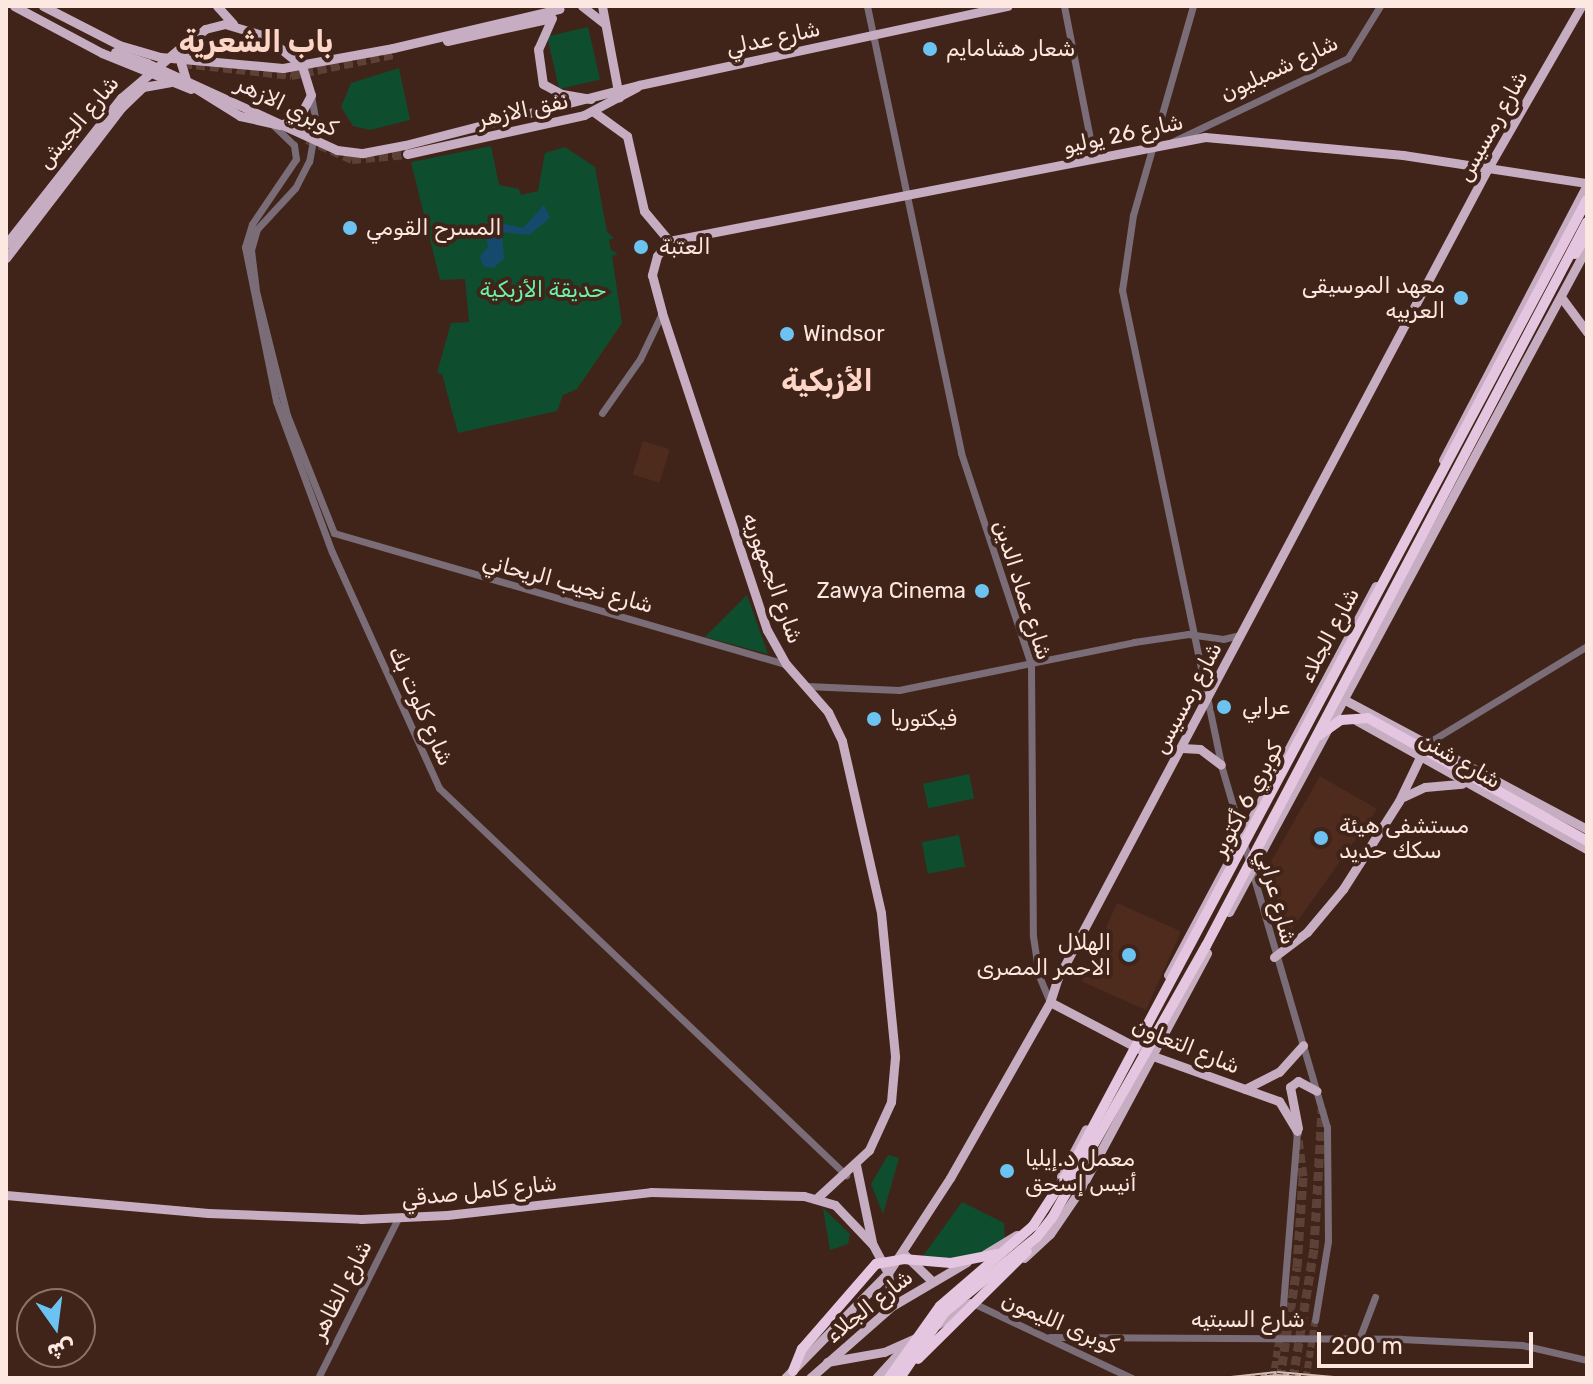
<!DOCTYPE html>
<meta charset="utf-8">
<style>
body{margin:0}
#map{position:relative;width:1593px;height:1384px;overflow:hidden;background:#412419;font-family:Rubik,Cairo,sans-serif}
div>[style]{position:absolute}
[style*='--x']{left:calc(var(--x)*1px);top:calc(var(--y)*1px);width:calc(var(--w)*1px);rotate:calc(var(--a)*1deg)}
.built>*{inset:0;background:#4f2b1e;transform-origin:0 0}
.green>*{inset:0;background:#0e4d2e;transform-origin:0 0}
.water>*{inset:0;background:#164a6c}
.minor-tunnel>*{height:7px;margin-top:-3.5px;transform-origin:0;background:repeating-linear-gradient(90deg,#5d4137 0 7px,transparent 0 10.5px)}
.major-tunnel>*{height:9px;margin-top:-4.5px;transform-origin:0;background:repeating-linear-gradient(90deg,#5d4137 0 9px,transparent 0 13.5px)}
.minor>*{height:7px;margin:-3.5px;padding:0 3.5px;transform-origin:3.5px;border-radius:3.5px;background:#7a6d77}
.major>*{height:9px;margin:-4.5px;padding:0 4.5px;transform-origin:4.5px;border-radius:4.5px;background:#c7adc2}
.highway>*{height:10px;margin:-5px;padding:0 5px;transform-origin:5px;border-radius:5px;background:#e5c6e0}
.rail>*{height:5px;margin-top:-2.5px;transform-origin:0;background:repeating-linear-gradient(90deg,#412419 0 6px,#d4bdb5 0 12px);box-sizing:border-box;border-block:2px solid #d4bdb5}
.major-bridge>*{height:9px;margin:-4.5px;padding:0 4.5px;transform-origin:4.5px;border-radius:4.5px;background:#c7adc2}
.highway-bridge>*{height:10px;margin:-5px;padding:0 5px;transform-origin:5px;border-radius:5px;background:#e5c6e0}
.dots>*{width:22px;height:22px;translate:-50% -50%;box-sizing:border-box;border:4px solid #412419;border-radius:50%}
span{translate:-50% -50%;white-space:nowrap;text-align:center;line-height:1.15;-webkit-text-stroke:8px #412419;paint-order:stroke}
.street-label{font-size:22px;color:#fde8e1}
.poi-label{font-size:22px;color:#fde8e1}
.left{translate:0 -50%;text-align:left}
.right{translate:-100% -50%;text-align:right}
.park-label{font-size:22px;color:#6af2a7}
.district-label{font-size:30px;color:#fed6c8;font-weight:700}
.frame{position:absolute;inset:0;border:8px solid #fde8e1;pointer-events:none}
.north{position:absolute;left:16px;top:1288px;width:80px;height:80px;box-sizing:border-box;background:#412419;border:2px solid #8c7269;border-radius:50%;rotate:166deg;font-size:22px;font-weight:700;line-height:32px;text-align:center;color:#fde8e1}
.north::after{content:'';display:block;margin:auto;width:28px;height:36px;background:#6cc3f2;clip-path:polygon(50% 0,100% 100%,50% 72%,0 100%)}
.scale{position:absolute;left:1317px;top:1332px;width:216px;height:36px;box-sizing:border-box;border:4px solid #fde8e1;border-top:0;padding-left:10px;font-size:24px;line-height:28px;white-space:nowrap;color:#fde8e1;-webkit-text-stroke:6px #412419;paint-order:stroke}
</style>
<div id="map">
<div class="built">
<i style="left:643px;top:441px;width:28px;height:35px;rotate:17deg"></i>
<i style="clip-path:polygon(1320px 776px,1377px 809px,1287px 936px,1268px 867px)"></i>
<i style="left:1117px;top:903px;width:70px;height:86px;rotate:24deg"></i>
</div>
<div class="green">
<i style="left:588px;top:27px;width:54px;height:42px;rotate:77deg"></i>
<i style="clip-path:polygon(399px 68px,410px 120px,370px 130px,353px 126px,341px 107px,351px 83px)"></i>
<i style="clip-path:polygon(491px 146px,499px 185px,519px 189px,521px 195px,538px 191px,545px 153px,565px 147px,595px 167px,607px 232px,614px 238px,609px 240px,611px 250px,618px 254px,612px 256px,622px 323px,577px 389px,563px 395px,557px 411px,458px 433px,442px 374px,437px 373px,451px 323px,469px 322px,465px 279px,440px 280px,411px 162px)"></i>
<i style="clip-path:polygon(747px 595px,768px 654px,705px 637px)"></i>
<i style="left:969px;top:774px;width:25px;height:47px;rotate:78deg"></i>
<i style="left:959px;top:835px;width:32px;height:38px;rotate:79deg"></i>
<i style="clip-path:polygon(888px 1155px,899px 1158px,883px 1214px,871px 1184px)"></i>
<i style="clip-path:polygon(962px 1202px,1004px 1223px,1005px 1241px,981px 1253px,947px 1259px,923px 1256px)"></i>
<i style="clip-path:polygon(823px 1208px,850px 1234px,848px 1244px,830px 1250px)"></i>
</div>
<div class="water">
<i style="clip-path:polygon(544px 205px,550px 218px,529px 235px,502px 232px,504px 259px,493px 268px,483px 266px,480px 256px,488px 247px,485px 228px,500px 223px,523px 228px)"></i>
</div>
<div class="minor-tunnel">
<i style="--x:1273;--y:1378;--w:61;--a:-81.5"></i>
<i style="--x:1306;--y:1378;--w:59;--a:-81.2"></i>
</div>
<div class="major-tunnel">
<i style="--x:183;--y:63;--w:109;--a:6.3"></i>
<i style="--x:291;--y:75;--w:104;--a:-11.6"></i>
<i style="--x:307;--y:139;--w:49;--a:24"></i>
<i style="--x:352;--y:159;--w:55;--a:-5.2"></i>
<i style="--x:1280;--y:1378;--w:112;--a:-81.3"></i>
<i style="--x:1297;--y:1267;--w:91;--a:-86.2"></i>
<i style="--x:1303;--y:1176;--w:45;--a:-97.6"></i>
<i style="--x:1293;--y:1378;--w:132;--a:-80.8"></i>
<i style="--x:1314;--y:1248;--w:140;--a:-86.7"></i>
</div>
<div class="minor">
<i style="--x:867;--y:6;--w:457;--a:78.1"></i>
<i style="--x:961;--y:453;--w:223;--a:71.7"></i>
<i style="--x:1031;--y:665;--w:271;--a:89.6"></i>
<i style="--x:1033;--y:936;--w:40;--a:81.5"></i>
<i style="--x:1039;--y:976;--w:28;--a:67"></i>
<i style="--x:1064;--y:6;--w:156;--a:78.9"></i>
<i style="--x:1193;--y:6;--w:217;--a:106"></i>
<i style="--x:1133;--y:215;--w:76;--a:98.3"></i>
<i style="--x:1122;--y:290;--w:485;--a:78.2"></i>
<i style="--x:1221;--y:765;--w:377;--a:73.7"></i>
<i style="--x:1327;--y:1127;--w:114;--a:89.5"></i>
<i style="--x:1328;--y:1241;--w:80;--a:99.3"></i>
<i style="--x:311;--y:95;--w:28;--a:80"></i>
<i style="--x:316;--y:123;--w:39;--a:100"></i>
<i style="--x:309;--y:161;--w:30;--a:117"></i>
<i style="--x:295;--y:188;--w:56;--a:132.8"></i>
<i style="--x:257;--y:229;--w:22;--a:106"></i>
<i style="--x:251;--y:250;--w:41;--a:83"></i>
<i style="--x:256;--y:291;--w:128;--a:76"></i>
<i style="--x:287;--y:415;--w:127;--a:68.3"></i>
<i style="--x:334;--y:533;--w:471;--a:16.2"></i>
<i style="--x:272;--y:124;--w:30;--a:44"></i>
<i style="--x:294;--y:145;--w:14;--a:82"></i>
<i style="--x:296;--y:159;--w:78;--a:124.1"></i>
<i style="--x:252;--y:224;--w:24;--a:107"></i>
<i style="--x:245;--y:247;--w:157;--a:78.6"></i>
<i style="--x:276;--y:401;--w:161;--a:69.7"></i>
<i style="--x:332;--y:552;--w:259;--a:65.6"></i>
<i style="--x:439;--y:788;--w:562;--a:43.56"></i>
<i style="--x:1172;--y:142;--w:195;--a:-25.5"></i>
<i style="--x:1348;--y:58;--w:61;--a:-58.4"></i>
<i style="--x:602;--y:413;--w:66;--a:-54.9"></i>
<i style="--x:640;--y:359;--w:51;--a:-64.4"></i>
<i style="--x:806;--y:686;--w:93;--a:2.5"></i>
<i style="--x:899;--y:690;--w:240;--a:-11.5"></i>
<i style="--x:1134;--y:642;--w:55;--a:-8.4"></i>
<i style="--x:1188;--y:634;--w:35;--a:8"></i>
<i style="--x:1223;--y:639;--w:18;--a:-13"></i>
<i style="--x:1426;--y:744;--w:188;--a:-31.3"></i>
<i style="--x:973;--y:1303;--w:176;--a:25.3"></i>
<i style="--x:1282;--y:1318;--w:188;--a:-85.4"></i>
<i style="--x:1050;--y:1337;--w:351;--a:0.3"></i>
<i style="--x:1401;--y:1339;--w:121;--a:2.8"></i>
<i style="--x:1522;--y:1345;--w:67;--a:13"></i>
<i style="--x:1359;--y:1339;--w:45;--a:-69.1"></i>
<i style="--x:318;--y:1378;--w:179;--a:-63.4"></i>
</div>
<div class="major">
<i style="--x:14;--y:6;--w:100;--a:28.1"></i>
<i style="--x:102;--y:53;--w:96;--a:22"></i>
<i style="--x:43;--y:6;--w:85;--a:27.2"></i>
<i style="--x:119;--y:45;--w:43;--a:16.3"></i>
<i style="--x:217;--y:6;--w:24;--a:48"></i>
<i style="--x:582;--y:6;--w:28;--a:38"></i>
<i style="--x:602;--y:6;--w:93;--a:79.4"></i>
<i style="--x:552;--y:18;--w:34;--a:114"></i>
<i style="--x:538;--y:49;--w:35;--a:82"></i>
<i style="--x:543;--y:84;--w:21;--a:28"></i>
<i style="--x:562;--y:94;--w:29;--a:10"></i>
<i style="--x:225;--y:24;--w:42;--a:16.7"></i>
<i style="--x:265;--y:36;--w:48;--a:39"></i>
<i style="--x:302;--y:66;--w:30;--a:73"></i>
<i style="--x:311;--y:95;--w:27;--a:118"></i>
<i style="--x:298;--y:119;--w:19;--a:162"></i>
<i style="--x:280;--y:125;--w:41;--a:-167.3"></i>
<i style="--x:240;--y:116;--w:62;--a:-148.1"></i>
<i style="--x:187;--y:83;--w:21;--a:-107"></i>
<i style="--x:181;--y:63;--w:20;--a:-70"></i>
<i style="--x:188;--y:44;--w:23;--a:-41"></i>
<i style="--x:205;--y:29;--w:21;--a:-14"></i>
<i style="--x:447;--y:41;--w:107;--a:-12.4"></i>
<i style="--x:393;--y:48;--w:171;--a:-13.2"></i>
<i style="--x:115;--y:52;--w:34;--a:19"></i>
<i style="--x:594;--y:112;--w:41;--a:36"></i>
<i style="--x:627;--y:136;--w:77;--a:77.2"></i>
<i style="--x:644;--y:211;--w:39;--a:50"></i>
<i style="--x:405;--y:145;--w:242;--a:-14.4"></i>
<i style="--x:639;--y:85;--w:377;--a:-12.1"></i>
<i style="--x:407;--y:154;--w:181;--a:-12.4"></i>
<i style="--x:584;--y:115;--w:60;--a:-27.8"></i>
<i style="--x:669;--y:241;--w:19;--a:129"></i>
<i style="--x:657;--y:256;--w:20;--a:105"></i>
<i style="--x:652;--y:275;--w:39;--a:75"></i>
<i style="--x:662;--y:313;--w:334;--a:71.7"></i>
<i style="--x:767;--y:630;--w:39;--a:61"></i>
<i style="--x:786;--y:664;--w:64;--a:48.8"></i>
<i style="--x:828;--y:712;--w:32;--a:64"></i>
<i style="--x:842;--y:741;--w:176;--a:77.2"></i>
<i style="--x:881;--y:913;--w:145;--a:84.4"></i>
<i style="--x:895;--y:1057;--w:45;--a:95.1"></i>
<i style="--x:891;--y:1102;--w:53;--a:114.6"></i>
<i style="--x:869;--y:1150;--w:71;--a:137.3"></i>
<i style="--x:669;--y:241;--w:546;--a:-10.98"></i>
<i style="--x:1205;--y:137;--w:199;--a:5.2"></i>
<i style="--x:1403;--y:155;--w:186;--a:8.7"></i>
<i style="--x:6;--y:244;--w:186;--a:-51.8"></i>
<i style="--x:121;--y:98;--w:87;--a:-40.3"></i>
<i style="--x:6;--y:258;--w:189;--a:-52.5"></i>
<i style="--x:121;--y:108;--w:30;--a:-44"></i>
<i style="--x:143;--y:87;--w:27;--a:-10"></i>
<i style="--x:1561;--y:297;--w:44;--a:53.4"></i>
<i style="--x:1443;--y:460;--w:310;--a:-62.4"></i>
<i style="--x:1345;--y:700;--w:274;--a:28.1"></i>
<i style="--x:1354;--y:719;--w:267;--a:29.2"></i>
<i style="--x:1182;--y:748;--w:18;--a:3"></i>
<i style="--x:1200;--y:749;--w:26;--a:37"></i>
<i style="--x:1401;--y:798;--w:26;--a:-25"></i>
<i style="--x:1425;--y:787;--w:37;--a:-5"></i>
<i style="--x:1229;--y:912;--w:755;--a:-61.7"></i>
<i style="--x:1274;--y:957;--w:41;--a:-37.1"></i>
<i style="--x:1307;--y:932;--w:56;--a:-50.1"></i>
<i style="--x:1343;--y:889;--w:104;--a:-57.5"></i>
<i style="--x:1399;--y:801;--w:51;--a:-64.4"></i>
<i style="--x:1168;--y:975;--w:441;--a:-61.9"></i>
<i style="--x:1050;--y:1002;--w:116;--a:27.7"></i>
<i style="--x:1153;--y:1056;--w:134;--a:19.7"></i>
<i style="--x:1279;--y:1101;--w:35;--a:59"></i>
<i style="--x:1245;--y:1089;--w:38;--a:-27"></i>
<i style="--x:1279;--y:1072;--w:36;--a:-48"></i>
<i style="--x:1298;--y:1128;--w:42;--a:-101"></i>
<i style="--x:1290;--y:1087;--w:10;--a:-37"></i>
<i style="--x:1298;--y:1081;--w:21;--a:28"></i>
<i style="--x:856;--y:1165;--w:79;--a:78.3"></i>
<i style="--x:1061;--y:1176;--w:53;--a:-62"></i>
<i style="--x:6;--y:1195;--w:203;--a:5.1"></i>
<i style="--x:208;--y:1213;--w:153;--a:2.2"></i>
<i style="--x:361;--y:1219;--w:86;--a:-2.7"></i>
<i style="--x:447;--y:1215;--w:205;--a:-6.4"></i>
<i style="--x:651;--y:1192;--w:153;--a:1.5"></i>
<i style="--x:804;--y:1196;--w:32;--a:16"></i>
<i style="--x:835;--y:1205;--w:55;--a:46.5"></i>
<i style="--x:873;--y:1245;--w:32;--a:62"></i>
<i style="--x:888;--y:1273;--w:33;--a:83"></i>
<i style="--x:904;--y:1254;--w:37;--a:44"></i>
<i style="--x:985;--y:1254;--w:37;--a:-31"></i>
<i style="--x:1024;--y:1258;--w:35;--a:-43"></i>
<i style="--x:1050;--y:1234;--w:53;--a:-55.7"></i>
<i style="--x:1080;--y:1190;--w:269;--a:-61.8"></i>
<i style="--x:935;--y:1326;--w:42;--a:-33.3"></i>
<i style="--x:827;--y:1362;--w:58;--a:-10"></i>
<i style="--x:884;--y:1352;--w:35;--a:-24"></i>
<i style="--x:785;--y:1378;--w:147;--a:-45.6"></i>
<i style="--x:888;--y:1273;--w:113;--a:-56.9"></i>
<i style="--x:950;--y:1178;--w:202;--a:-60.4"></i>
<i style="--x:1050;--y:1002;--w:25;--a:-72"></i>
<i style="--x:1058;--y:978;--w:917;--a:-62.04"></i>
<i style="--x:1488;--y:168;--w:187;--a:-60.1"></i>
<i style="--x:810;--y:1378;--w:109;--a:-41.3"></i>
<i style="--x:892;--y:1306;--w:87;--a:-30.4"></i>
<i style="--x:876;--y:1378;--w:45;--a:-47.7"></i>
</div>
<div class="highway">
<i style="--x:1575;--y:254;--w:22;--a:-58"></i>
<i style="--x:793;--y:1371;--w:24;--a:-68"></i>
</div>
<div class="rail">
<i style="--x:1231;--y:1378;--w:46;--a:-6.2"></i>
<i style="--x:1277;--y:1373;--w:57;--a:5"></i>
</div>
<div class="major-bridge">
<i style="--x:160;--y:57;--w:123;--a:5.1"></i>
<i style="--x:283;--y:68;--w:112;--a:-10.3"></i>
<i style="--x:147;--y:63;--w:209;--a:24.6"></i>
<i style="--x:337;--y:150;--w:26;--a:7"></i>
<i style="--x:363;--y:153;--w:43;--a:-10.8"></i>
</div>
<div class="highway-bridge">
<i style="--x:1318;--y:736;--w:28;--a:-35"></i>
<i style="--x:1341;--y:720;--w:27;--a:-4"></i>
<i style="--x:1368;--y:718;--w:251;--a:29.3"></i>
<i style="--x:802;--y:1349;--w:113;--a:-49"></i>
<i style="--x:876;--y:1264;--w:27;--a:-10"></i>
<i style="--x:903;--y:1259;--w:48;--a:4.8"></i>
<i style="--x:951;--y:1263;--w:47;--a:-11.1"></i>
<i style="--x:918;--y:1359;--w:153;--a:-44.7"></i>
<i style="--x:889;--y:1378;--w:88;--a:-54.7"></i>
<i style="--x:940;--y:1306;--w:123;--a:-40.7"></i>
<i style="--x:1033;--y:1226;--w:72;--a:-57"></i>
<i style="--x:1072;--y:1166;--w:1095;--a:-61.94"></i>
<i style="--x:900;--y:1378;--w:78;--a:-55.9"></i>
<i style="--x:944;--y:1313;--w:120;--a:-39.3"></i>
<i style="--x:1037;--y:1237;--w:24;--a:-52"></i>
<i style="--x:1052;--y:1218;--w:313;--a:-60.5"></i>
<i style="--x:1206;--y:946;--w:818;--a:-62.24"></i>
</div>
<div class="dots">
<i style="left:930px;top:49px;background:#6cc3f2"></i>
<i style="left:350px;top:228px;background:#6cc3f2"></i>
<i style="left:641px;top:247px;background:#6cc3f2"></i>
<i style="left:1461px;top:298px;background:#6cc3f2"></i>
<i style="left:787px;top:334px;background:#6cc3f2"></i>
<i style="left:982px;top:591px;background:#6cc3f2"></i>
<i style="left:1224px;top:707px;background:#6cc3f2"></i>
<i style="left:874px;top:719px;background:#6cc3f2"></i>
<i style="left:1321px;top:838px;background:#6cc3f2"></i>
<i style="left:1129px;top:955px;background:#6cc3f2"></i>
<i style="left:1007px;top:1171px;background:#6cc3f2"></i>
</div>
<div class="street-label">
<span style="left:773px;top:38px;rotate:-12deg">شارع عدلي</span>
<span style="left:1279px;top:68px;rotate:-25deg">شارع شمبليون</span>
<span style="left:287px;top:106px;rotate:26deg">كوبري الازهر</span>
<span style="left:523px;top:110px;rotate:-12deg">نفق الازهر</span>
<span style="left:78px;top:122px;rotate:-50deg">شارع الجيش</span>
<span style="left:1492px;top:126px;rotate:-61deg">شارع رمسيس</span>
<span style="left:1123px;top:134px;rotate:-12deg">شارع 26 يوليو</span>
<span style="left:773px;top:578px;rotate:70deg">شارع الجمهوريه</span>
<span style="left:568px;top:583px;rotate:15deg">شارع نجيب الريحاني</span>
<span style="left:1023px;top:590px;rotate:72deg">شارع عماد الدين</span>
<span style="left:1329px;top:635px;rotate:-62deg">شارع الجلاء</span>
<span style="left:1187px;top:698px;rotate:-62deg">شارع رمسيس</span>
<span style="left:421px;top:706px;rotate:66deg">شارع كلوت بك</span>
<span style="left:1460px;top:760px;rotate:30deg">شارع شنن</span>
<span style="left:1247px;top:799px;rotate:-62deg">كوبري 6 أكتوبر</span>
<span style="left:1277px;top:897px;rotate:75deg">شارع عرابي</span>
<span style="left:1186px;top:1046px;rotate:22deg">شارع التعاون</span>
<span style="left:479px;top:1191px;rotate:-6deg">شارع كامل صدقي</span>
<span style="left:341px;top:1290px;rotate:-63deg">شارع الظاهر</span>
<span style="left:869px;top:1306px;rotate:-38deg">شارع الجلاء</span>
<span style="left:1248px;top:1320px">شارع السبتيه</span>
<span style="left:1060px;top:1323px;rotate:23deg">كوبرى الليمون</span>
</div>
<div class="poi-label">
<span class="left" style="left:946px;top:49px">شعار هشامايم</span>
<span class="left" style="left:366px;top:228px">المسرح القومي</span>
<span class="left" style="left:659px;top:247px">العتبة</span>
<span class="right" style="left:1445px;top:298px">معهد الموسيقى<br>العربيه</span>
<span class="left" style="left:803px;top:334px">Windsor</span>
<span class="right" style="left:966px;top:591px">Zawya Cinema</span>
<span class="left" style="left:1242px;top:707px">عرابي</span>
<span class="left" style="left:890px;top:719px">فيكتوريا</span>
<span class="left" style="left:1339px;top:838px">مستشفى هيئة<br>سكك حديد</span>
<span class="right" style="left:1111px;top:955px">الهلال<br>الاحمر المصرى</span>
<span class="left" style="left:1025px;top:1171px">معمل د.إيليا<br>أنيس إسحق</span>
</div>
<div class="park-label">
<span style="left:543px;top:290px">حديقة الأزبكية</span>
</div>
<div class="district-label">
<span style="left:256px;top:42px">باب الشعرية</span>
<span style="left:827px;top:381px">الأزبكية</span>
</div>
<div class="frame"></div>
<div class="north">ش</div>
<div class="scale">200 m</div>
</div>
